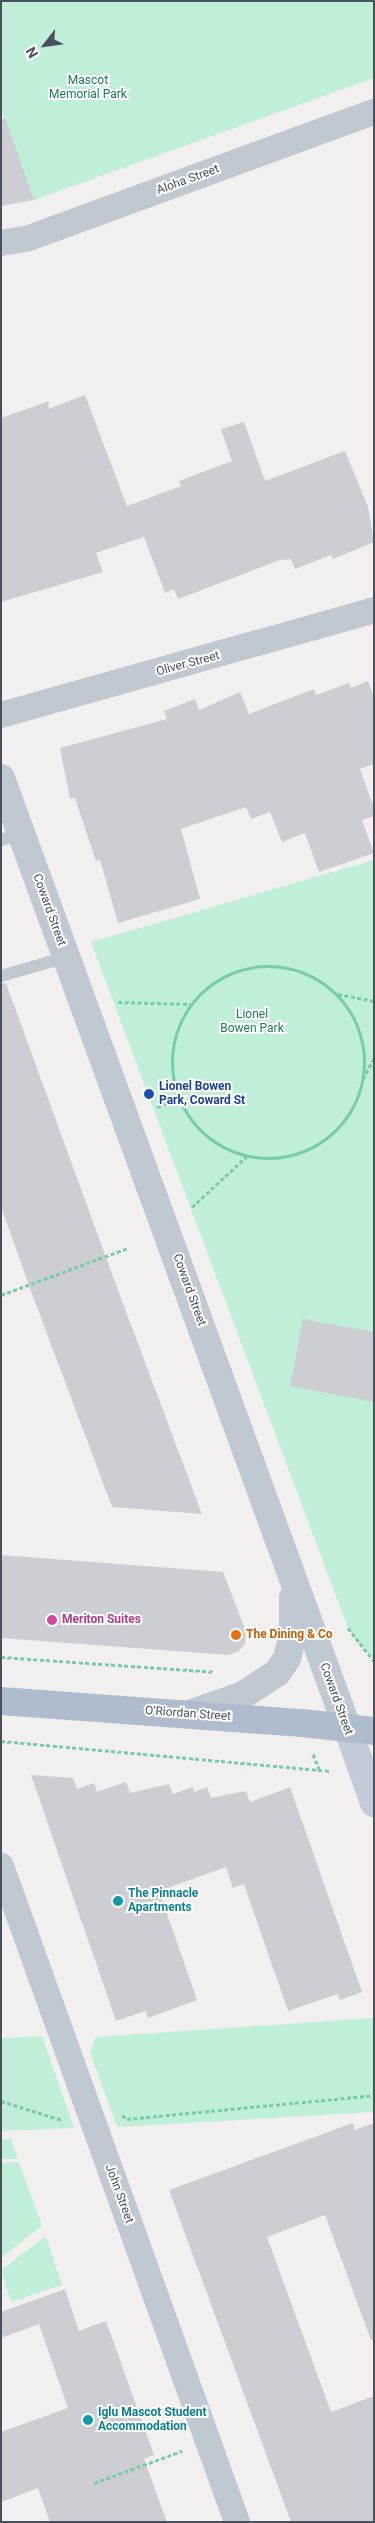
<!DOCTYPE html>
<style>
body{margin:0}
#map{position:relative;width:375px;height:2523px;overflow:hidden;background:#f2f0ef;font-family:Roboto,sans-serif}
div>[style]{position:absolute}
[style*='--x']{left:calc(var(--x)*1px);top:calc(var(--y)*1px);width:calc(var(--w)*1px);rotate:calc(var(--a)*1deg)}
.green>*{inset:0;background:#bfefd6}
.building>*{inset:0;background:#ccced4}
.path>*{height:3px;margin-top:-1.5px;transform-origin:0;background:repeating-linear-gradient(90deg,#77cdaa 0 4px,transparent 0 6.5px)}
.path>.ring{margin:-1.5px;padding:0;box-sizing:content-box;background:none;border:3px solid #77cdaa;border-radius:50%}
.service>*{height:12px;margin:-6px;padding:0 6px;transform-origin:6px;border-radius:6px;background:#c0c8d1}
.minor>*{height:26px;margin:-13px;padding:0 13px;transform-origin:13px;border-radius:13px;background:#c0c8d1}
.tertiary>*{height:28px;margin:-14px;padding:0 14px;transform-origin:14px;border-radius:14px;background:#c0c8d1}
.secondary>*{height:28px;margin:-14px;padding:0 14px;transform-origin:14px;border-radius:14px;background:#c2cbd8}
.primary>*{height:28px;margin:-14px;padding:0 14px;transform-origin:14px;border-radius:14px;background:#afbcce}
.dots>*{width:14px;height:14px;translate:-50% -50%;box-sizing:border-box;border:2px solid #fff;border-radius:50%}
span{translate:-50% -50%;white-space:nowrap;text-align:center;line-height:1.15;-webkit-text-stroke:4px #fff;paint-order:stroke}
.park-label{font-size:12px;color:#187f55}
.street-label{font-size:12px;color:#48515d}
.transit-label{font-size:12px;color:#164399;font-weight:700}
.left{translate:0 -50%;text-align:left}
.hotel-label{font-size:12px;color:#b23c85;font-weight:700}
.food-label{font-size:12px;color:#c56008;font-weight:700}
.culture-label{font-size:12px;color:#0d838f;font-weight:700}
.frame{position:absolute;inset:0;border:2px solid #48515d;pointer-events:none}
.north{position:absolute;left:20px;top:20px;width:50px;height:50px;-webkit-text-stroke:4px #fff;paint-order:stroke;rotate:240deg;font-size:14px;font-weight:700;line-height:20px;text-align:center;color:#48515d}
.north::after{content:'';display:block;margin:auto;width:18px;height:22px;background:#48515d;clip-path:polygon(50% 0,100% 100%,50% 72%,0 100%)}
</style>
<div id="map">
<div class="green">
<i style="clip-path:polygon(1px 1px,374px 1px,374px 78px,34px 200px,1px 109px)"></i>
<i style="clip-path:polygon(374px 860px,374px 1661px,348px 1628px,91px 942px)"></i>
<i style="clip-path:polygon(374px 2018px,374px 2112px,117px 2127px,90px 2052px,96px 2037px)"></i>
<i style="clip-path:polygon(42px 2036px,74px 2128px,1px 2131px,1px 2038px)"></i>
<i style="clip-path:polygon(11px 2139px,18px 2159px,1px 2159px,1px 2140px)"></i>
<i style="clip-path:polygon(19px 2162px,42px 2226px,1px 2258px,1px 2163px)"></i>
<i style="clip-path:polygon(46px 2236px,62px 2285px,11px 2302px,1px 2270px)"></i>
</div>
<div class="building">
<i style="clip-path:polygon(5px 118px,34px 200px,1px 206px,1px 119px)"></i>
<i style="clip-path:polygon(85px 395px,127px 506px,181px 486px,179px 481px,232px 461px,221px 429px,244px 422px,265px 481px,345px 451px,368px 507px,374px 542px,333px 559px,331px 555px,295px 569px,291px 559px,280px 560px,178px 599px,174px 589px,165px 593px,144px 537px,96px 553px,103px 572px,1px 602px,1px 418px,49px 401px,48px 409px)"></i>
<i style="clip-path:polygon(368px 681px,374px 697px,374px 764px,360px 769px,374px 808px,374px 816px,362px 820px,374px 853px,319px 872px,305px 833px,282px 842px,270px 812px,251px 819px,246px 807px,181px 829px,200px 899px,118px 923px,100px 860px,96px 861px,75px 798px,70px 799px,60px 748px,167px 719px,164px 711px,195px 699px,199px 710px,240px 692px,249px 714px,314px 689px,316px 695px,349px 683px,351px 688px)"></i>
<i style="clip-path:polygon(6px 983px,112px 1274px,202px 1514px,112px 1507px,35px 1302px,1px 1207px,1px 984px)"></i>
<i style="clip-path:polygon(303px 1319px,374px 1332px,374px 1402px,290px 1386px)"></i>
<i style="clip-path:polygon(1px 1555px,223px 1572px,246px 1632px,245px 1644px,239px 1651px,229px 1655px,1px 1638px)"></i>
<i style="clip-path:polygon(31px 1775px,73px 1778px,77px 1789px,94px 1783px,97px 1792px,126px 1782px,130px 1793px,169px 1784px,173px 1794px,193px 1787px,194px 1792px,207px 1787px,211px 1798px,246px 1791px,250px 1802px,290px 1787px,362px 1992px,340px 2000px,338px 1994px,288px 2011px,244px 1884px,233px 1888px,226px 1867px,159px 1891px,197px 2000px,148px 2018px,146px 2011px,116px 2021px)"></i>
<i style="clip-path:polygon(353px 2123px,355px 2130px,374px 2123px,374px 2340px,371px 2340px,325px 2215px,267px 2237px,331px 2412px,374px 2396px,374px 2522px,291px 2522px,169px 2190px)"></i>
<i style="clip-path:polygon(65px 2289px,79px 2331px,106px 2321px,154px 2455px,144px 2459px,167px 2522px,50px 2522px,38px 2488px,1px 2502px,1px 2432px,68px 2408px,39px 2324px,1px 2338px,1px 2312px)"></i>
</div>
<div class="path">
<i class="ring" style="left:172px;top:966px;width:189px;height:189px"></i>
<i style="--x:338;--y:994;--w:37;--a:11"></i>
<i style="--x:118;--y:1002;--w:72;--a:1.6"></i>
<i style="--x:363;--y:1079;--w:24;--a:-62"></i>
<i style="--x:157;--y:1107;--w:23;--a:-20"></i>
<i style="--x:192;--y:1207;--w:75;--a:-42.8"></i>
<i style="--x:1;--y:1295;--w:135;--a:-20.3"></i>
<i style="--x:348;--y:1628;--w:42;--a:51.8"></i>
<i style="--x:1;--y:1657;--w:213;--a:4"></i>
<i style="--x:1;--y:1741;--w:331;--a:5.2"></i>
<i style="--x:313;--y:1754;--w:16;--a:68"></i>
<i style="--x:1;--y:2101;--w:64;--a:17.3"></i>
<i style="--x:122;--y:2115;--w:6;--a:39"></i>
<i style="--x:127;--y:2119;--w:248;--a:-5.5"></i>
<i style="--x:94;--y:2483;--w:94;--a:-20"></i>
</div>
<div class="service">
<i style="--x:1;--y:840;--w:21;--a:-19"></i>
<i style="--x:1;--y:976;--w:69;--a:-16.1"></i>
</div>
<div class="minor">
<i style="--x:1;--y:243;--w:28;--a:-10"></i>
<i style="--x:29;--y:238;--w:367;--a:-20.1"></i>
<i style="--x:1;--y:715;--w:387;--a:-15.7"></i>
<i style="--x:1;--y:1866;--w:697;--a:70.21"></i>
</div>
<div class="tertiary">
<i style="--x:1;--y:778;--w:1010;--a:69.97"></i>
<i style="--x:190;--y:1714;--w:56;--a:-19.7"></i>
<i style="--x:243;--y:1695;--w:40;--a:-32.9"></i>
<i style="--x:277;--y:1673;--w:18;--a:-56"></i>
<i style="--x:287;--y:1658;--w:24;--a:-75"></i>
<i style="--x:293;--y:1635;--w:37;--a:-90"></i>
</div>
<div class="secondary">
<i style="--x:347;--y:1727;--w:81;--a:70.4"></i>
</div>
<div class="primary">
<i style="--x:1;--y:1701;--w:302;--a:4.2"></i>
<i style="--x:302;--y:1723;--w:72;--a:6.3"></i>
</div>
<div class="dots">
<i style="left:149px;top:1094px;background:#1a4fb4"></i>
<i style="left:52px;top:1620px;background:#d1479c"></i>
<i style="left:236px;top:1635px;background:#e8710a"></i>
<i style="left:118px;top:1901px;background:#0f9aa8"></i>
<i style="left:88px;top:2420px;background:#0f9aa8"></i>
</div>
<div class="park-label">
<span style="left:88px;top:88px">Mascot<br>Memorial Park</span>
<span style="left:252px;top:1022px">Lionel<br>Bowen Park</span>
</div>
<div class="street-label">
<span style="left:188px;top:180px;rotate:-20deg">Aloha Street</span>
<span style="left:188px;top:664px;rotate:-15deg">Oliver Street</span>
<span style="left:49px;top:910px;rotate:70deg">Coward Street</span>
<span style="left:189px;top:1290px;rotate:70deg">Coward Street</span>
<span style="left:336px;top:1699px;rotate:70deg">Coward Street</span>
<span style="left:188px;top:1714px;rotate:4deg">O'Riordan Street</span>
<span style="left:119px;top:2194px;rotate:70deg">John Street</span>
</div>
<div class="transit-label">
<span class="left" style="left:159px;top:1094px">Lionel Bowen<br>Park, Coward St</span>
</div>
<div class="hotel-label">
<span class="left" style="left:62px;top:1620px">Meriton Suites</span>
</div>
<div class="food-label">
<span class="left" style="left:246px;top:1635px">The Dining &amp; Co</span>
</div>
<div class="culture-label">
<span class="left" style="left:128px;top:1901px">The Pinnacle<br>Apartments</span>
<span class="left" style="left:98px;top:2420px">Iglu Mascot Student<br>Accommodation</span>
</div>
<div class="frame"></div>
<div class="north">N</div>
</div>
